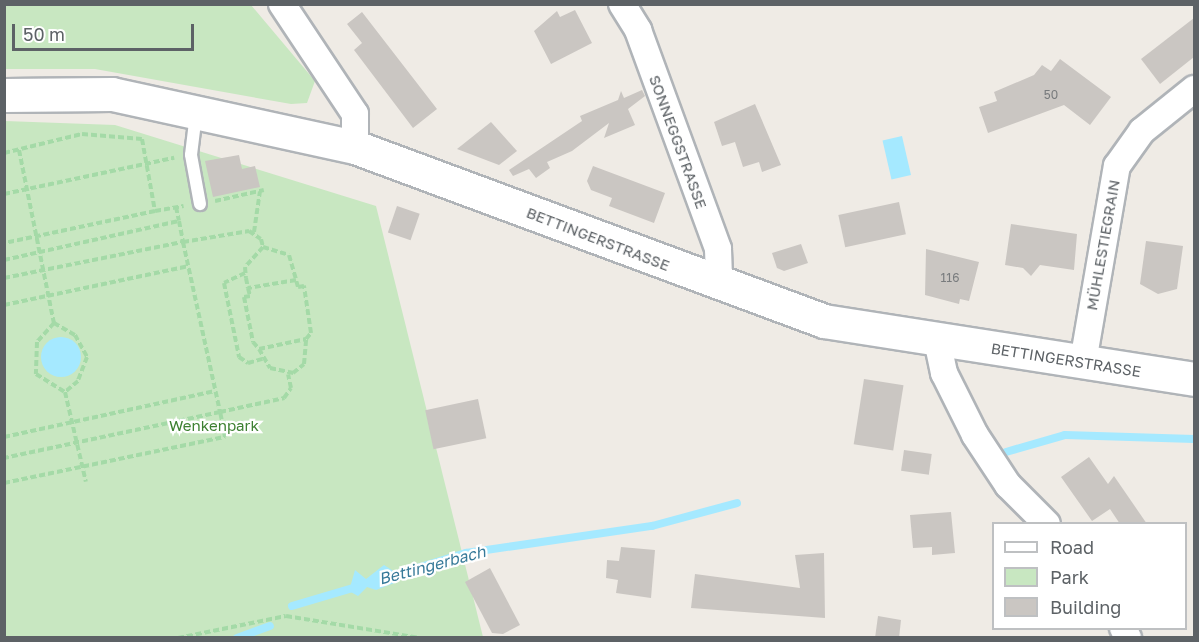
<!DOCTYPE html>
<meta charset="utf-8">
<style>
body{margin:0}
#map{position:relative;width:1199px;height:642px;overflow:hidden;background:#efebe5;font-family:"Golos Text",sans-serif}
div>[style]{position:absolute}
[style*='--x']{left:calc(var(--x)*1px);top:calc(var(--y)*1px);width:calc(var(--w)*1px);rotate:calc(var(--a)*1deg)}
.green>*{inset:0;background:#c8e7c1}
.water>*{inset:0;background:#a5e9ff;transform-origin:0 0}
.round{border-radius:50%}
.stream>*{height:8px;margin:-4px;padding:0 4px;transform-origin:4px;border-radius:4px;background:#a5e9ff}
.building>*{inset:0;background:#cac6c2;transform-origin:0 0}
.path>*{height:4px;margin-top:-2px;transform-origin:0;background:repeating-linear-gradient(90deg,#a4daa7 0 6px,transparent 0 9px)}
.roads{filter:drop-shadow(2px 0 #b0b4b8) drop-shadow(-2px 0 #b0b4b8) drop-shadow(0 2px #b0b4b8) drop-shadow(0 -2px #b0b4b8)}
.lane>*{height:12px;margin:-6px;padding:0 6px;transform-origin:6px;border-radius:6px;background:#fff}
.street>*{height:26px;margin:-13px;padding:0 13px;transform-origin:13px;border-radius:13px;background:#fff}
.secondary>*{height:33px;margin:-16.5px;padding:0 16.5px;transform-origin:16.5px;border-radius:16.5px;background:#fff}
span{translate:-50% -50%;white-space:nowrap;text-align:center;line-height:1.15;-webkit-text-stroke:4.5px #fff;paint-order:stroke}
.number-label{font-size:12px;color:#787b7d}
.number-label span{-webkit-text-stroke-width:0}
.street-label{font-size:15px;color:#5d6266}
.park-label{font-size:15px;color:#3d8031}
.water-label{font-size:16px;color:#377a99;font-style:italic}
.frame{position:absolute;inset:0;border:6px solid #5d6266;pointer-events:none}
.legend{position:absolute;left:992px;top:522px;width:195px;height:108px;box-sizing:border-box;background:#fff;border:2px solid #bec0c2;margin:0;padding:8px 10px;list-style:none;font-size:18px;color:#5d6266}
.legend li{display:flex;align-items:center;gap:12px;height:30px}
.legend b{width:30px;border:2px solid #bec0c2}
.scale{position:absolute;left:12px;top:24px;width:182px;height:27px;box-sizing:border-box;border:3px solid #5d6266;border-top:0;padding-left:8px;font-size:18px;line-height:21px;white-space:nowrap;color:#5d6266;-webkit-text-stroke:4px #fff;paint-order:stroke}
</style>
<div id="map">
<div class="green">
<i style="clip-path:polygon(4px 5px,251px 5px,315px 81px,307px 103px,291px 104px,95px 69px,5px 69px)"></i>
<i style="clip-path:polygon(5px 121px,115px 125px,376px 206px,483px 637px,5px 637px)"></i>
</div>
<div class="water">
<i style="left:902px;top:136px;width:40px;height:20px;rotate:77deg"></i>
<i class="round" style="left:41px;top:337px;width:40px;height:40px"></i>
<i style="clip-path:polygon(384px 565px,398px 574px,397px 582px,376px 590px,367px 587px,358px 596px,349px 591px,355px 570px,366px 579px)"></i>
</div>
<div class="stream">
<i style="--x:1006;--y:452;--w:61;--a:-16.1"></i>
<i style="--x:1065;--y:435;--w:129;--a:1.8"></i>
<i style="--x:388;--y:577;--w:82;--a:-17.1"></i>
<i style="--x:466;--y:553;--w:188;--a:-8.3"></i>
<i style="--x:652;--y:526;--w:88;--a:-15.1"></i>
<i style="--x:292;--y:606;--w:67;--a:-16.5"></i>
<i style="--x:237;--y:638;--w:35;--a:-20"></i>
</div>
<div class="building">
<i style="clip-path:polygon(575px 10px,592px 43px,551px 64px,534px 31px,557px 11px,560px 17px)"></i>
<i style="clip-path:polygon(362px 12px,437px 109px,413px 128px,354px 50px,362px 43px,347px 24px)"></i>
<i style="clip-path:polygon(1194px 18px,1194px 57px,1160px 84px,1141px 59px)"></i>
<i style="clip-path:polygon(1060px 59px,1111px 97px,1090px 125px,1064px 105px,988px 133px,979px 107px,997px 101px,994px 92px,1034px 75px,1042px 65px,1051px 71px)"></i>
<i style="clip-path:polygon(642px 90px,645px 96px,628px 109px,635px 125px,604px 138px,609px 123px,572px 151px,547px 162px,550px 168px,536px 178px,529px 169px,513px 176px,509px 170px,582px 121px,580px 116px,618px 100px,621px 91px,624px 98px)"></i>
<i style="clip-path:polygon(755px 104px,781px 165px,762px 172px,759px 162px,743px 167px,735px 142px,722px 146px,714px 122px)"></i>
<i style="clip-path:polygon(491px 122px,517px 151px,499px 165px,457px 149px)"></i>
<i style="clip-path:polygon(239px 155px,242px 169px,255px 166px,260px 187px,213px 197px,205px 161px)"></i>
<i style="clip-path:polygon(593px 166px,665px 193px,654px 223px,609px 206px,612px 198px,591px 190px,587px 181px)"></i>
<i style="left:899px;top:202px;width:33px;height:62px;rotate:78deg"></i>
<i style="left:397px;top:206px;width:24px;height:28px;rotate:19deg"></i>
<i style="clip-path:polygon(1011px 224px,1077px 234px,1074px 270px,1040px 265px,1031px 276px,1023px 268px,1005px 265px)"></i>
<i style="clip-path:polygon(1146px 241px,1183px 246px,1177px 289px,1158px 294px,1140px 284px)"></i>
<i style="clip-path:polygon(801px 244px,808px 263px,784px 271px,777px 268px,772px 253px)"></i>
<i style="clip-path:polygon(926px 249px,979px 262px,969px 301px,960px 299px,959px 304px,925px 295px)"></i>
<i style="left:864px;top:379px;width:40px;height:66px;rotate:9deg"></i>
<i style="left:478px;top:399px;width:40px;height:54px;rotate:78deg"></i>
<i style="left:904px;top:450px;width:28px;height:21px;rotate:8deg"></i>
<i style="clip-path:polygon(1089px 457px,1108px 484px,1114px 476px,1147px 524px,1120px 524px,1110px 509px,1092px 521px,1061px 477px)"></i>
<i style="clip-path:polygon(951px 512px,955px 553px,932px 555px,932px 547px,913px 548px,910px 515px)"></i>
<i style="clip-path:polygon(621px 547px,655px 550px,651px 598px,616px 593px,618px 580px,606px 578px,607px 560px,619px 561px)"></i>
<i style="clip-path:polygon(824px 553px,825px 618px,691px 608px,695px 574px,800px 588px,795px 555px)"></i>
<i style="clip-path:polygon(490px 568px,520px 625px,503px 634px,492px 633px,465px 582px)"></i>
<i style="clip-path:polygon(878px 616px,901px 620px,899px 638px,875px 638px)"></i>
</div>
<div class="path">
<i style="--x:19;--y:150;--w:177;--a:78.6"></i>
<i style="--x:54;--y:323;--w:24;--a:30"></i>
<i style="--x:75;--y:335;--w:25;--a:61"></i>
<i style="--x:87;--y:357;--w:26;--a:111"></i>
<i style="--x:78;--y:381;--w:17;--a:140"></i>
<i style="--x:65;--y:392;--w:92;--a:76.9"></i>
<i style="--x:4;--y:153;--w:80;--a:-13.7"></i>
<i style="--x:82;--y:134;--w:60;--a:4.8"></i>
<i style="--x:142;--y:139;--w:73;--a:79.8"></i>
<i style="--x:155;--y:211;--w:154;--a:168"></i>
<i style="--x:4;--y:194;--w:174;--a:-12"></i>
<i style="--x:215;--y:201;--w:50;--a:-12.7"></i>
<i style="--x:176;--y:207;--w:14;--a:78"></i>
<i style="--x:155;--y:211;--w:29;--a:-10"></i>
<i style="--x:254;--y:232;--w:41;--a:-81.7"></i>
<i style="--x:263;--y:247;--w:27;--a:17"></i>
<i style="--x:289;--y:255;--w:26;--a:74"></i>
<i style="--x:4;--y:260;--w:179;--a:-12.6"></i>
<i style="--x:179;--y:221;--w:21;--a:79"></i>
<i style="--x:183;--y:242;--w:67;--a:-9.5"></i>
<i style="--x:249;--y:231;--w:14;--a:34"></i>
<i style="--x:261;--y:239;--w:8;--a:76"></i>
<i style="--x:263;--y:247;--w:27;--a:132"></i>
<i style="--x:245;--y:267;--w:11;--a:85"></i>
<i style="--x:246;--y:278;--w:10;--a:79"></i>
<i style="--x:248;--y:288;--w:8;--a:76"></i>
<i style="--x:250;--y:296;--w:6;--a:171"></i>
<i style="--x:244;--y:297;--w:46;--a:78.7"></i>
<i style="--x:253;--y:342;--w:9;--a:49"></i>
<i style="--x:259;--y:349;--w:48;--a:-12"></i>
<i style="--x:306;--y:339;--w:8;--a:-50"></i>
<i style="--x:311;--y:333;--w:48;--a:-98.5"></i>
<i style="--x:304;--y:286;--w:6;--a:171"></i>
<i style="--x:298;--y:287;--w:7;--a:-106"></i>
<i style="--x:296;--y:280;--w:49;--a:170.5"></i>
<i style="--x:245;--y:273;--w:23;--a:155"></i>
<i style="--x:224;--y:283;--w:76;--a:78.5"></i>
<i style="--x:239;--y:357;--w:11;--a:34"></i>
<i style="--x:248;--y:363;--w:15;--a:-16"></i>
<i style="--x:4;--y:278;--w:183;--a:-11.4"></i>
<i style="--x:183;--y:242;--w:174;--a:77.7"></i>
<i style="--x:220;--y:412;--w:221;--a:168"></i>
<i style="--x:4;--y:305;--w:189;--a:-11.9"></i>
<i style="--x:54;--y:323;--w:25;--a:132"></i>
<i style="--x:37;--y:342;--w:32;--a:92"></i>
<i style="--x:36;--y:374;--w:34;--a:32"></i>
<i style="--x:259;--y:349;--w:22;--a:60"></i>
<i style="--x:270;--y:368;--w:24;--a:12"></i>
<i style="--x:293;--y:373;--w:14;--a:-39"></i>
<i style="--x:304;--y:364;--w:25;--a:-85"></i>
<i style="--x:4;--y:437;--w:216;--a:-12.3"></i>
<i style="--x:4;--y:483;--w:226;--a:-11.8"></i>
<i style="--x:225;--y:437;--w:25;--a:-101"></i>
<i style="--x:220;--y:412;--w:66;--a:-12.3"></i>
<i style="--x:284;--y:398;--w:12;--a:-55"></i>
<i style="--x:291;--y:388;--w:14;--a:-102"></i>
<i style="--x:178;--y:638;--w:110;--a:-11.5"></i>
<i style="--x:286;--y:616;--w:137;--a:9.3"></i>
</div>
<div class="roads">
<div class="lane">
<i style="--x:196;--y:114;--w:41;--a:97"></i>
<i style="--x:191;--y:155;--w:50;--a:79.6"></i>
</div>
<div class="street">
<i style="--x:282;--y:4;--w:132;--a:56.4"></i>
<i style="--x:355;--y:114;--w:33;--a:90"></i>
<i style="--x:622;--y:4;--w:31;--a:58"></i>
<i style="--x:638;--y:30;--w:233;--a:69.9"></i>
<i style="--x:718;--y:249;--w:35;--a:88"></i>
<i style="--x:937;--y:340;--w:34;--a:78"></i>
<i style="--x:944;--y:373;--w:69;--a:63.4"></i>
<i style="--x:975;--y:435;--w:60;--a:56.6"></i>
<i style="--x:1008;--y:485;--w:55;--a:45"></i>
<i style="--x:1083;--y:362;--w:199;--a:-80.2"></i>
<i style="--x:1117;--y:166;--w:43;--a:-54.5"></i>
<i style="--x:1142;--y:131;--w:67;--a:-38.9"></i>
<i style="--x:1123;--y:628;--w:11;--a:63"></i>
</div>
<div class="secondary">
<i style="--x:4;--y:95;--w:108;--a:-0.5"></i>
<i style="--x:112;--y:94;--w:249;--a:12.3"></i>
<i style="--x:355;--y:147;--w:500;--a:20.35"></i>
<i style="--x:824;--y:321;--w:375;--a:8.9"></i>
</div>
</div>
<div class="number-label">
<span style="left:1051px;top:95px">50</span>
<span style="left:950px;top:278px">116</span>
</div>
<div class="street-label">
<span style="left:678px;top:142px;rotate:70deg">SONNEGGSTRASSE</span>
<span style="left:598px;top:239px;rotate:21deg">BETTINGERSTRASSE</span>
<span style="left:1103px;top:245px;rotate:-80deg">MÜHLESTIEGRAIN</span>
<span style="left:1066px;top:360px;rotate:9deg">BETTINGERSTRASSE</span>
</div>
<div class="park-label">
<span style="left:214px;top:426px">Wenkenpark</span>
</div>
<div class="water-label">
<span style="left:432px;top:565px;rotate:-15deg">Bettingerbach</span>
</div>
<div class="frame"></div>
<ul class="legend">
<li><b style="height:8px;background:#fff"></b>Road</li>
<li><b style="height:16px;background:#c8e7c1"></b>Park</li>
<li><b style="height:16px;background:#cac6c2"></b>Building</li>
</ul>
<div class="scale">50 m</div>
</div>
